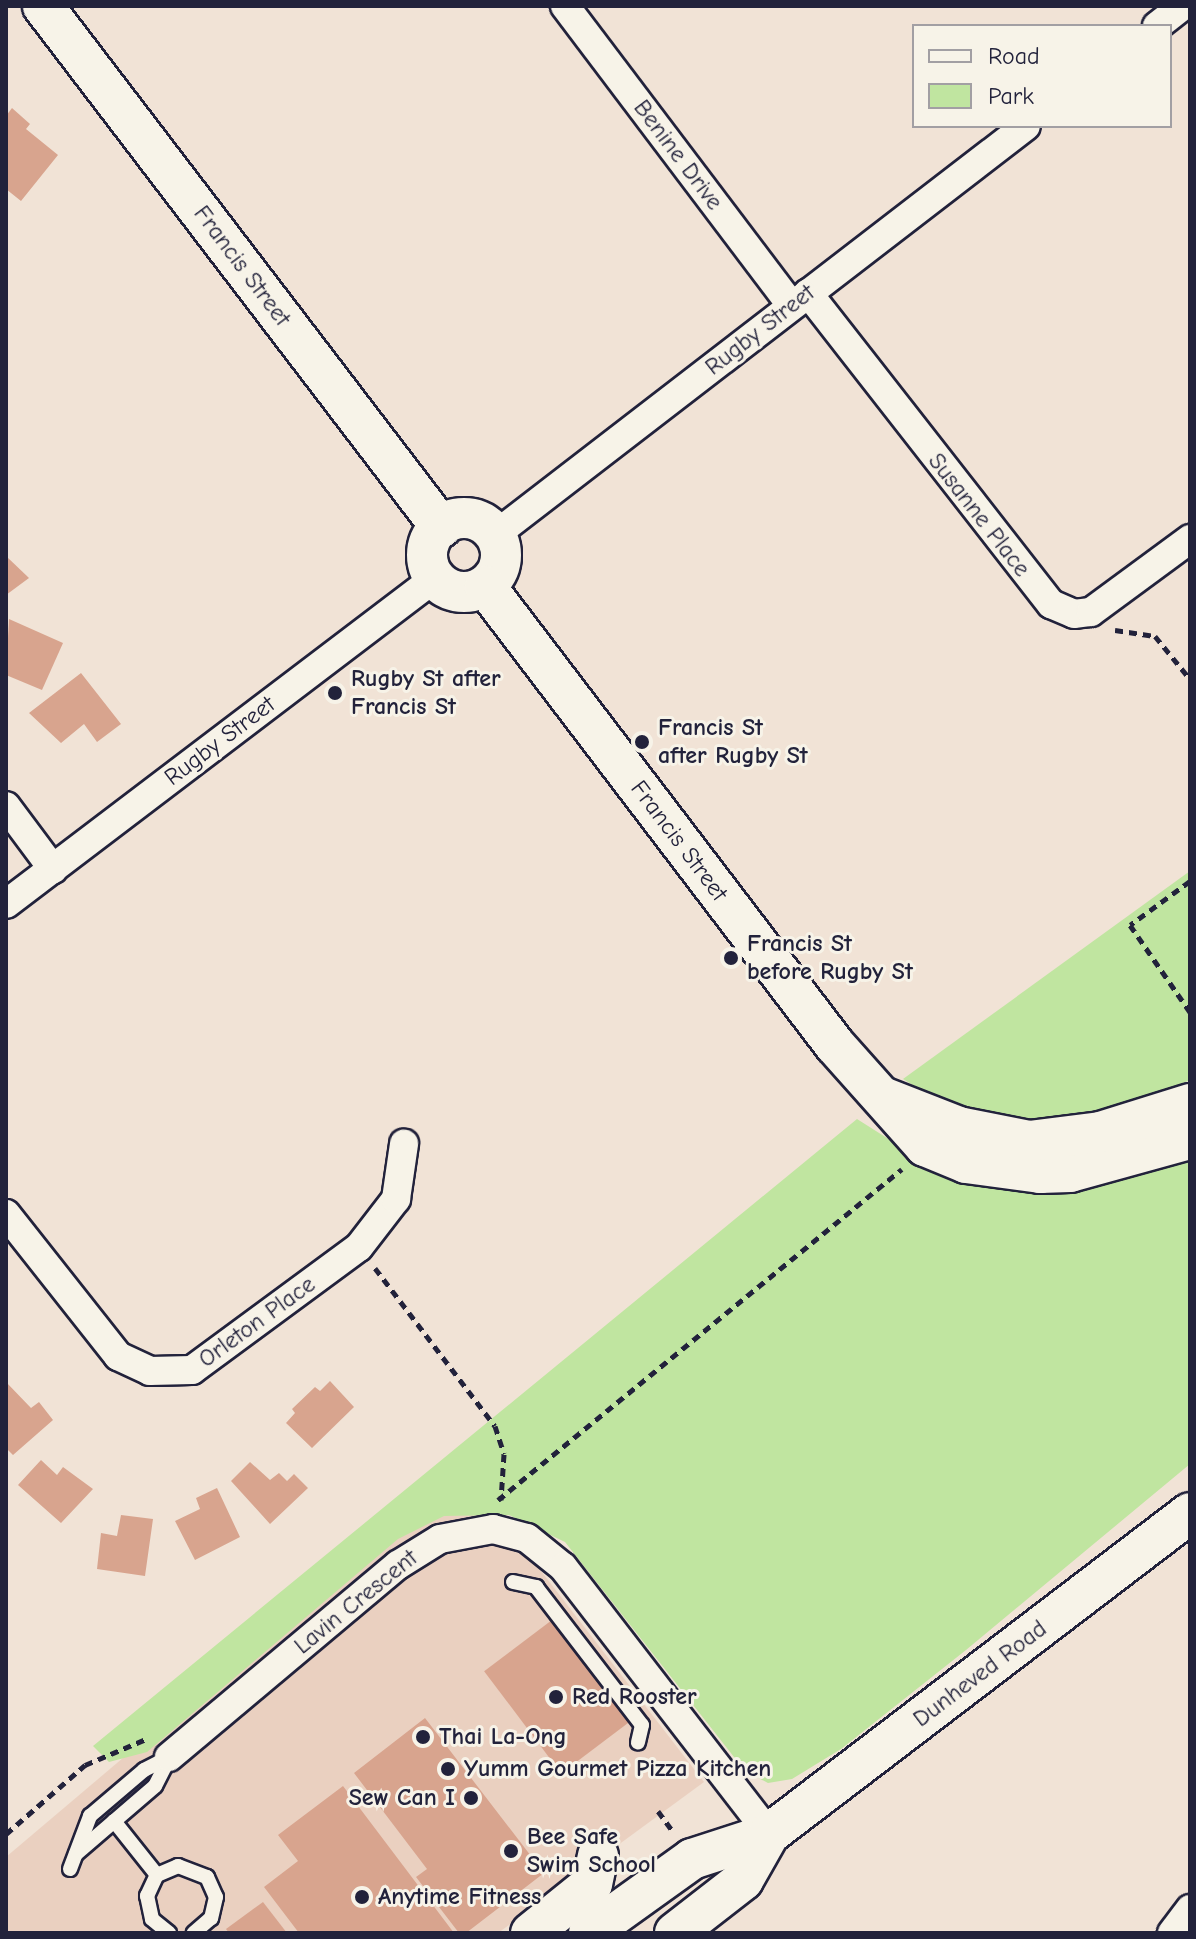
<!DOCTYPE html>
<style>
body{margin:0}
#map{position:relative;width:1196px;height:1939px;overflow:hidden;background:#f1e3d6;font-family:"Comic Neue",sans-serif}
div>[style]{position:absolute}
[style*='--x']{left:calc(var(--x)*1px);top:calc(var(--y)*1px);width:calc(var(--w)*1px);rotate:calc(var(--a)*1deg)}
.built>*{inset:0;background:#ead0c0}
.green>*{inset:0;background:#c0e5a0}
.building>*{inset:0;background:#d8a48e;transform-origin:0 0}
.path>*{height:5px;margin-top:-2.5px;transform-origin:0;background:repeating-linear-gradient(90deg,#22223b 0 8px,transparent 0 14px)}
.roads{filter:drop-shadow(2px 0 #22223b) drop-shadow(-2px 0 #22223b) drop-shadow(0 2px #22223b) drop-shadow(0 -2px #22223b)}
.lane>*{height:14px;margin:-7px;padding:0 7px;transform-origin:7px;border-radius:7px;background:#f7f3e8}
.street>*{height:28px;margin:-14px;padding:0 14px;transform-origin:14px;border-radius:14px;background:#f7f3e8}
.secondary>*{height:40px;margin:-20px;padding:0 20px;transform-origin:20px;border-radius:20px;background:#f7f3e8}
.secondary>.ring{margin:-20px;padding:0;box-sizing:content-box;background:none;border:40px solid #f7f3e8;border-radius:50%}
.dots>*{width:22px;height:22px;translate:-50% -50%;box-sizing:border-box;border:4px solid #f7f3e8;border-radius:50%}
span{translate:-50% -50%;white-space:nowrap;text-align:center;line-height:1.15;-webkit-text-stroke:6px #f7f3e8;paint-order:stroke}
.street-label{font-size:24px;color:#22223b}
.poi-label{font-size:24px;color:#22223b;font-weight:700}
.left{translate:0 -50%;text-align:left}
.right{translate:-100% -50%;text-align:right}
.frame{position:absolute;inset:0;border:8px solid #22223b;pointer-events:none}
.legend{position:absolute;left:912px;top:24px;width:260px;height:104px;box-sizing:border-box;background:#f7f3e8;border:2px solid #a29fa3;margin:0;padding:10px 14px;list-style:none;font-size:24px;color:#22223b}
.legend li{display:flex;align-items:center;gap:16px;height:40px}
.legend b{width:40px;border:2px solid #a29fa3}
</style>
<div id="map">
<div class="built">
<i style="clip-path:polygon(463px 1470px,704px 1782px,498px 1933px,6px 1933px,6px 1857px)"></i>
</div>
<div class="green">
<i style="clip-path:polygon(1190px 871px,1190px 1080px,1128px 1108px,998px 1126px,947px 1106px,903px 1079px)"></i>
<i style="clip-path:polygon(857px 1119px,939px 1171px,1190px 1154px,1190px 1464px,966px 1650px,841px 1749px,792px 1779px,768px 1783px,745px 1771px,565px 1542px,509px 1515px,444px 1516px,398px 1539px,147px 1752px,109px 1762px,93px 1746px)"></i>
</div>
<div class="building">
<i style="clip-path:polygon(12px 108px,30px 124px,26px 129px,58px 155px,21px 201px,6px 189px,6px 116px)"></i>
<i style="clip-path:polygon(6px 556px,29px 578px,6px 595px)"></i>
<i style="clip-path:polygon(9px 619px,63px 643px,42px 690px,6px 675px)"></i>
<i style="clip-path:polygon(81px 673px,121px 724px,97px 742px,84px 724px,61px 743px,29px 713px)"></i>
<i style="clip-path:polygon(330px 1381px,354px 1407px,312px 1448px,286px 1423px,295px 1413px,292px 1409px,315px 1387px,320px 1391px)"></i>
<i style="clip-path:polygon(6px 1382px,31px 1408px,39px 1402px,53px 1420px,13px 1455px,6px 1448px)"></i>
<i style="clip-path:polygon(41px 1460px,57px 1475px,63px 1467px,93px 1489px,61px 1523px,18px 1485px)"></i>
<i style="clip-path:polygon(250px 1462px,270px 1480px,279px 1473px,287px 1481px,294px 1474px,308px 1488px,270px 1524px,231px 1481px)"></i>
<i style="clip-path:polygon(217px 1488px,240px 1537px,195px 1560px,175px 1521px,200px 1509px,196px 1498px)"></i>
<i style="clip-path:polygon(121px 1515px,153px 1519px,145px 1576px,97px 1569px,101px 1533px,117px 1536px)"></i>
<i style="left:552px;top:1620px;width:128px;height:85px;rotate:53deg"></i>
<i style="clip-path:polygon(425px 1718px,544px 1873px,466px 1933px,459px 1933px,416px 1877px,427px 1869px,354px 1773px)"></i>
<i style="clip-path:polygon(343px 1786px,454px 1933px,299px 1933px,264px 1887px,298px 1861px,278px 1835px)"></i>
<i style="clip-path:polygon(263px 1902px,287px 1933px,229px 1933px,226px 1929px)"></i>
</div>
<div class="path">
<i style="--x:1115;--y:630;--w:40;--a:8.5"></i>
<i style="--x:1155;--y:636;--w:55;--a:50.9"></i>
<i style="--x:1190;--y:881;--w:74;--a:143.7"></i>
<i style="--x:1130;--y:925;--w:106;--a:55.4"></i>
<i style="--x:375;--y:1268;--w:198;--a:52.8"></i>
<i style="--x:495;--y:1426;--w:29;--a:72"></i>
<i style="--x:504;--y:1454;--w:46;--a:93.7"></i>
<i style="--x:498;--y:1500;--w:522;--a:-39.33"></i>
<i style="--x:658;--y:1811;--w:27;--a:54"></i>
<i style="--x:6;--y:1834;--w:105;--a:-41.1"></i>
<i style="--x:85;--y:1765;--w:66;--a:-23.1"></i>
</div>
<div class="roads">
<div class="lane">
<i style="--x:513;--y:1582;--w:24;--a:12"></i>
<i style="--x:536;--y:1587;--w:174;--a:52.5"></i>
<i style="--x:642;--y:1725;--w:18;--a:103"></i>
<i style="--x:114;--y:1821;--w:69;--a:51.5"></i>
<i style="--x:76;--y:1854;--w:104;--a:-40.7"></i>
<i style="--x:155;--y:1786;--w:31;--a:-63"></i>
<i style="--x:70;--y:1869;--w:57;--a:-69.3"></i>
<i style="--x:90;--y:1816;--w:71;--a:-40.4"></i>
<i style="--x:144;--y:1770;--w:28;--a:-27"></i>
<i style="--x:169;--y:1933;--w:22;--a:-141"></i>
<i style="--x:152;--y:1919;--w:24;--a:-102"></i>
<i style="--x:147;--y:1896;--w:23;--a:-65"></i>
<i style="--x:157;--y:1875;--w:23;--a:-23"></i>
<i style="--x:178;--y:1866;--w:31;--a:21"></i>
<i style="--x:207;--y:1877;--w:22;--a:66"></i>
<i style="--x:216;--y:1897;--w:22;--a:103"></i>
<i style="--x:211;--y:1918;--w:23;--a:139"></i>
</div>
<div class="street">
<i style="--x:565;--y:6;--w:375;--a:52.9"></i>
<i style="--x:1157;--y:26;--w:33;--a:-38"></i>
<i style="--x:808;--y:293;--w:395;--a:52"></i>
<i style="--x:1051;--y:604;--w:25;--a:23"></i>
<i style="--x:1074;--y:614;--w:17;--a:-7"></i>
<i style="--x:1091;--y:612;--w:123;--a:-36.4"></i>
<i style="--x:495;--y:535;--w:670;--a:-37.61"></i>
<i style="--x:6;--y:806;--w:79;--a:53.3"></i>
<i style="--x:6;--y:904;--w:539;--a:-37.23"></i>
<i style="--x:6;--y:1214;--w:181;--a:51.7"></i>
<i style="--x:118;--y:1356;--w:35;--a:25"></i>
<i style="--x:150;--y:1371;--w:42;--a:-1.4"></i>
<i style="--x:192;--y:1370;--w:207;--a:-36.4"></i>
<i style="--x:359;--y:1247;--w:61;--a:-52.4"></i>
<i style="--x:396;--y:1199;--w:56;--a:-81.7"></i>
<i style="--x:169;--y:1757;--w:299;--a:-40"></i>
<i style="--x:398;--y:1565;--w:49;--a:-31.8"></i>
<i style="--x:440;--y:1539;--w:54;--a:-10.7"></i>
<i style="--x:493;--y:1529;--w:35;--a:15"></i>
<i style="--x:527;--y:1538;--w:46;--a:38.9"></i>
<i style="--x:563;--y:1567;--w:337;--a:52.3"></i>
<i style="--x:1172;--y:1933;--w:30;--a:-53"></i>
</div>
<div class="secondary">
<i style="--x:43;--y:6;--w:656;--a:52.62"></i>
<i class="ring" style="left:427px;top:518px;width:34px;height:34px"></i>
<i style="--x:485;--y:586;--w:576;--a:52.69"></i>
<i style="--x:834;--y:1044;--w:137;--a:48.3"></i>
<i style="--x:925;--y:1146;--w:44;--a:22.5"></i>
<i style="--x:966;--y:1163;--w:75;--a:7.7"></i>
<i style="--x:1040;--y:1173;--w:30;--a:-2"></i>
<i style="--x:1070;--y:1172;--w:124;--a:-15.4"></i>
<i style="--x:882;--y:1097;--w:83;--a:21.3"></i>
<i style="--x:959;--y:1127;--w:71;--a:11.3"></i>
<i style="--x:1029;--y:1141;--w:72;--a:-7.2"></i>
<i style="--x:1100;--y:1132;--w:94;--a:-17.3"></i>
<i style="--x:531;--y:1933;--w:78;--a:-38.8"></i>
<i style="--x:592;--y:1884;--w:29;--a:-78"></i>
<i style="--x:589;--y:1933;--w:127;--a:-35.7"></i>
<i style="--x:692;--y:1859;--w:81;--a:-18"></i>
<i style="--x:769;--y:1834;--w:529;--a:-37.32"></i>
<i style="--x:675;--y:1933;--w:86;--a:-37.9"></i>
<i style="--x:743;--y:1880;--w:53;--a:-60.5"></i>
</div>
</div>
<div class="dots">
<i style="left:335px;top:693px;background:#22223b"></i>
<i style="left:642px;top:742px;background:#22223b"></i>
<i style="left:731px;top:958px;background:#22223b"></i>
<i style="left:556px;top:1697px;background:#22223b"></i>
<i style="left:423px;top:1737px;background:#22223b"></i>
<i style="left:448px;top:1769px;background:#22223b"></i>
<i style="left:471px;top:1798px;background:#22223b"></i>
<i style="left:511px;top:1851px;background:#22223b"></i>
<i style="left:362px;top:1897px;background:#22223b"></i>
</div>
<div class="street-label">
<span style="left:678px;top:155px;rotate:53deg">Benine Drive</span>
<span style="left:242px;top:266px;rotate:53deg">Francis Street</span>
<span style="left:760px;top:330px;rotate:-38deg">Rugby Street</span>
<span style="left:979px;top:515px;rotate:52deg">Susanne Place</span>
<span style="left:220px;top:741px;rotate:-37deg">Rugby Street</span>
<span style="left:679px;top:841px;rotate:53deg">Francis Street</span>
<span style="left:257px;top:1322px;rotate:-36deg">Orleton Place</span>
<span style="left:356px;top:1602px;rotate:-39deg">Lavin Crescent</span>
<span style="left:980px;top:1674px;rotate:-37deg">Dunheved Road</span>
</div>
<div class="poi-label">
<span class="left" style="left:351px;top:693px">Rugby St after<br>Francis St</span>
<span class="left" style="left:658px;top:742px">Francis St<br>after Rugby St</span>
<span class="left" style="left:747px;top:958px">Francis St<br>before Rugby St</span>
<span class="left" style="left:572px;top:1697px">Red Rooster</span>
<span class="left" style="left:439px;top:1737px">Thai La-Ong</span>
<span class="left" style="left:464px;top:1769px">Yumm Gourmet Pizza Kitchen</span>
<span class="right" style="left:455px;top:1798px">Sew Can I</span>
<span class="left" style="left:527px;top:1851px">Bee Safe<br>Swim School</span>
<span class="left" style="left:378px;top:1897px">Anytime Fitness</span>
</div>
<div class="frame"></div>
<ul class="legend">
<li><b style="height:10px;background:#f7f3e8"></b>Road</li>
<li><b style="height:22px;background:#c0e5a0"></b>Park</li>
</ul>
</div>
